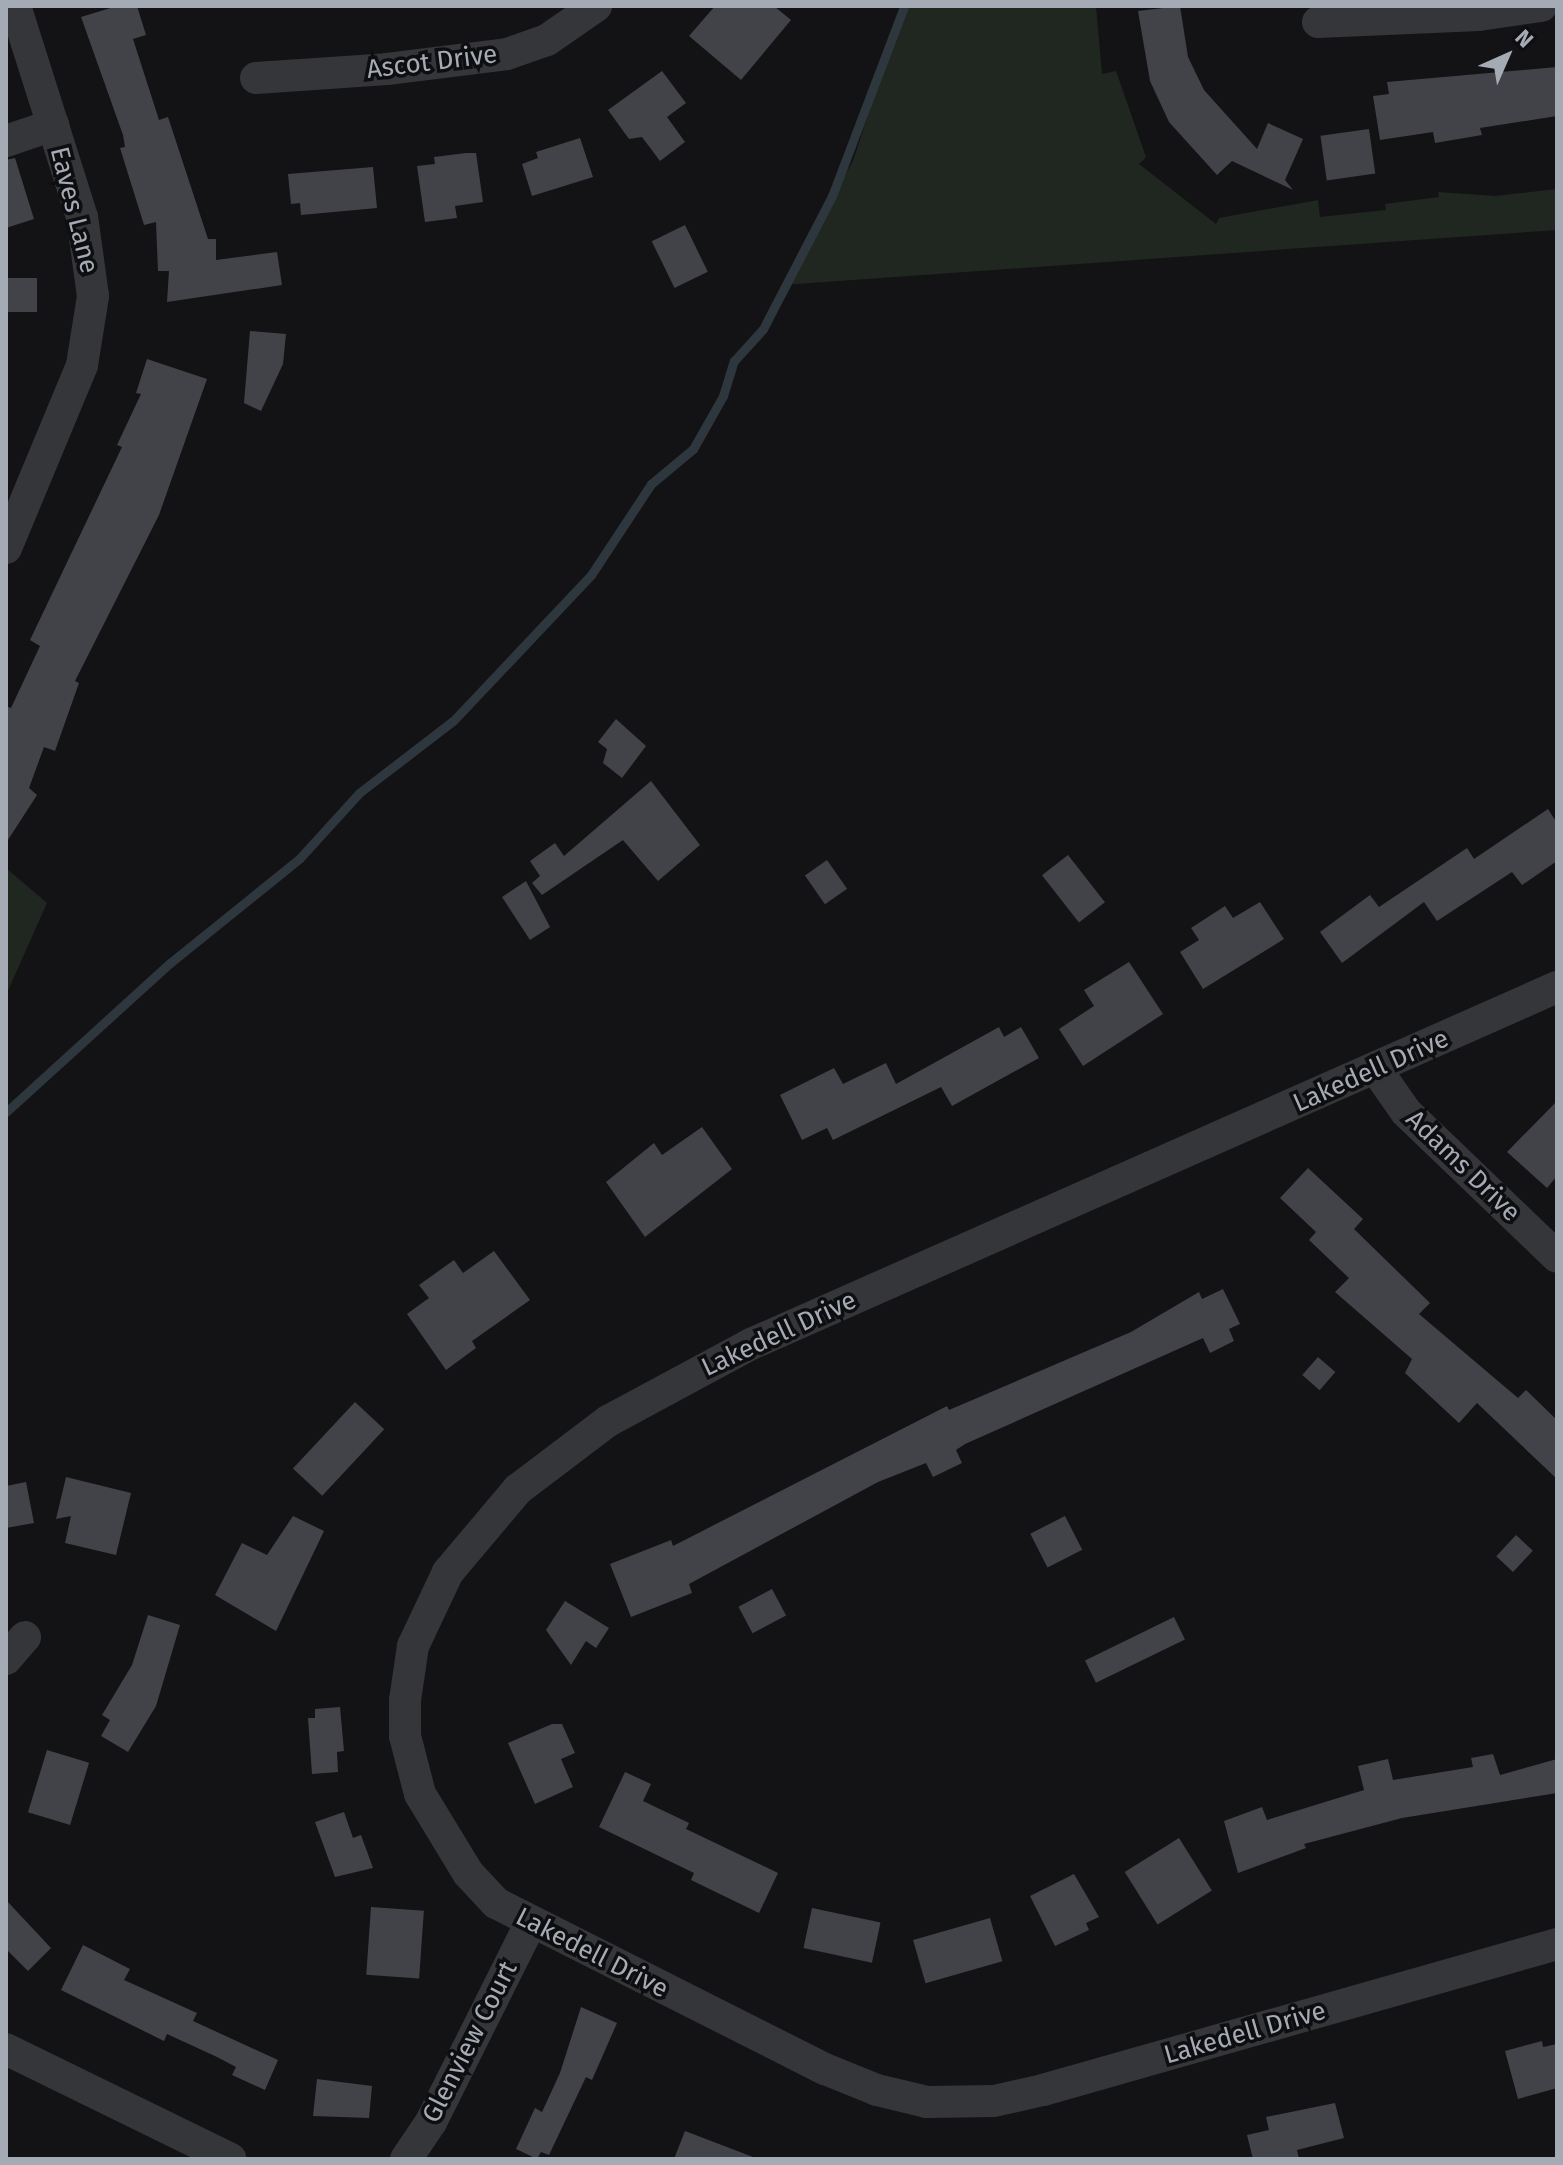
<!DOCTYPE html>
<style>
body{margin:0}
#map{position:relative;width:1563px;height:2165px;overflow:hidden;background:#131315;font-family:"Fira Sans",sans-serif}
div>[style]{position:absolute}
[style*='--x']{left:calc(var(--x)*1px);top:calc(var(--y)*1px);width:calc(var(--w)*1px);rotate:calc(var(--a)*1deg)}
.green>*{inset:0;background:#202720}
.stream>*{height:9px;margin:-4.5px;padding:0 4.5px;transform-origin:4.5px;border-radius:4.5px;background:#2d373d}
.building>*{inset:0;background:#424348;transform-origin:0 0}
.minor>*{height:32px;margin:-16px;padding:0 16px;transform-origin:16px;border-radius:16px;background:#34363a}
span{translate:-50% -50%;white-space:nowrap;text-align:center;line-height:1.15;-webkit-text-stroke:7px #0e0e10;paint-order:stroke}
.street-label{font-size:26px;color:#a5abb5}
.frame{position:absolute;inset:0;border:8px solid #a5abb5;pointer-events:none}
.north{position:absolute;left:1467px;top:16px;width:80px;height:80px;-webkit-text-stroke:6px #0e0e10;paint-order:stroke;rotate:45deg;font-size:22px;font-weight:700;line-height:32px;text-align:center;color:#a5abb5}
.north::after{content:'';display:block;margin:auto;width:28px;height:36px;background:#a5abb5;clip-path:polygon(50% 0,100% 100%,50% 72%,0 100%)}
</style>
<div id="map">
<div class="green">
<i style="clip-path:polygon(904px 6px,1096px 6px,1102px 74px,1116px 71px,1146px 157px,1139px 164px,1216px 224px,1219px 218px,1318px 200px,1320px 217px,1386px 210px,1385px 204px,1439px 197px,1438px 192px,1495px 196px,1557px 189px,1557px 230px,782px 285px,853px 161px)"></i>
<i style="clip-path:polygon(6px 868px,47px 903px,6px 995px)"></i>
</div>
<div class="stream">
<i style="--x:6;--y:1112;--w:222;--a:-42.3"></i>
<i style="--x:170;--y:963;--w:166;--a:-38.9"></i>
<i style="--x:299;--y:859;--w:89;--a:-47.7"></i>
<i style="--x:359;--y:793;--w:118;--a:-37.5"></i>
<i style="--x:453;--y:721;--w:201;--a:-46.6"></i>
<i style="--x:591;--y:575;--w:109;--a:-56.6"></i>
<i style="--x:651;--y:484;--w:55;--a:-39.8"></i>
<i style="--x:693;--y:449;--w:61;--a:-60.5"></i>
<i style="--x:723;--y:396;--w:37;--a:-73"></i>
<i style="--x:734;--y:361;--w:43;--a:-47.8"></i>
<i style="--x:763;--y:329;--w:150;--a:-62.6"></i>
<i style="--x:832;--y:196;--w:203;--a:-69.2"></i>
</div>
<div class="building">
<i style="clip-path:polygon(117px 6px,137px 6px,146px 35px,133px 39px,159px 120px,168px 117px,208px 239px,216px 239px,216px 260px,277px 252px,282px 285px,167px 302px,169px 271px,158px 271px,156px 222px,144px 225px,120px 148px,125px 147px,123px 135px,81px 17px)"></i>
<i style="clip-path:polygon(715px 6px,774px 6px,791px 20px,741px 80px,689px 36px)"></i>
<i style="clip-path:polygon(1180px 6px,1188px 57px,1204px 90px,1257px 149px,1268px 123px,1303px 139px,1285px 180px,1293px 190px,1232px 161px,1217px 175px,1169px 122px,1150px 81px,1138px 11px)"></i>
<i style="clip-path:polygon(1557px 67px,1557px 116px,1480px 128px,1482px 135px,1435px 143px,1433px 132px,1380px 140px,1373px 96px,1389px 94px,1387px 82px)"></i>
<i style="clip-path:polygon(662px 71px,686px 103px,667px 117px,685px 142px,660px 161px,642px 137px,629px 139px,608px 110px)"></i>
<i style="left:1369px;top:129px;width:45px;height:49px;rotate:82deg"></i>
<i style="clip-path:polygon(580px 138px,593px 177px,532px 196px,522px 164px,538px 158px,536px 152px)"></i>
<i style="clip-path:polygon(466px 153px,476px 153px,483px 202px,455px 206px,457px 218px,425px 222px,417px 166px,435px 164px,434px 157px)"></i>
<i style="clip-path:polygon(15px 158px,34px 219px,6px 228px,6px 160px)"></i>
<i style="clip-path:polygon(373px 167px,377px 208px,301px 215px,300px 203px,291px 204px,288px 174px)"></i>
<i style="left:685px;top:225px;width:52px;height:37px;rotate:64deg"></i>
<i style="left:6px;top:278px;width:31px;height:34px"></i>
<i style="clip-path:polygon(250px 331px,286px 334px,283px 364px,261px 411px,244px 403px)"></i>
<i style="clip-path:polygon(147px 359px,207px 379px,159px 515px,75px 681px,79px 683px,55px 751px,44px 747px,29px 788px,37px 795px,6px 843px,6px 706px,11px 708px,40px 646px,30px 640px,122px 447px,117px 445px,141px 394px,136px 393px)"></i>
<i style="clip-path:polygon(616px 719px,646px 746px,622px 778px,603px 763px,607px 749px,598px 742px)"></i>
<i style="clip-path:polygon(651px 781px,700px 845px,658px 881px,623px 840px,542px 895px,532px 883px,540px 876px,530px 861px,555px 843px,564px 856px)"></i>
<i style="clip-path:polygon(1548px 809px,1557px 823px,1557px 861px,1522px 885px,1512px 872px,1437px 921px,1424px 902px,1342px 963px,1320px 932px,1370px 895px,1379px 907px,1467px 848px,1474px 859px)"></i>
<i style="left:1068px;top:855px;width:60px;height:33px;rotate:52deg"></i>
<i style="left:827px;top:860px;width:35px;height:27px;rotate:55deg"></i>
<i style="clip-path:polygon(526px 881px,550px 927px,530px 940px,502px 897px)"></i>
<i style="clip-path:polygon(1260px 902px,1284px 939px,1203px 989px,1180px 952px,1199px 940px,1191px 928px,1225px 906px,1233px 918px)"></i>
<i style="clip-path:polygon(1129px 962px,1163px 1014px,1083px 1066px,1059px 1029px,1094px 1006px,1084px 990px)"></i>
<i style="clip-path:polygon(999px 1027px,1004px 1037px,1021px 1027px,1039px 1058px,952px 1106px,941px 1087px,833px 1140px,827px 1128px,802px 1140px,780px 1095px,834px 1068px,843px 1084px,886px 1063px,896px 1084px)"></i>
<i style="clip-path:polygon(1557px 1101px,1557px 1176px,1547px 1188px,1507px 1152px)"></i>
<i style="clip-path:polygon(702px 1127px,732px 1169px,645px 1237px,606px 1182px,654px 1143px,662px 1155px)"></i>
<i style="clip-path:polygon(1308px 1168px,1363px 1219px,1354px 1229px,1430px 1303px,1419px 1314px,1518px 1398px,1526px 1390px,1557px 1420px,1557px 1479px,1477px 1403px,1459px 1423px,1405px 1373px,1412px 1359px,1335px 1292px,1349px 1278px,1309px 1240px,1316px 1232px,1280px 1198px)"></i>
<i style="clip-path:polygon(494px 1251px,530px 1300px,472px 1341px,476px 1348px,446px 1370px,407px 1314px,429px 1298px,419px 1285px,454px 1260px,463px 1273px)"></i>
<i style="clip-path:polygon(1223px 1289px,1240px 1324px,1229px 1329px,1234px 1341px,1210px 1353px,1203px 1338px,965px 1444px,956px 1450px,962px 1463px,933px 1477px,926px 1463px,878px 1482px,689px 1584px,692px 1593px,631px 1617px,610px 1564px,671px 1540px,673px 1546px,947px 1406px,949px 1410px,1131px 1332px,1199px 1292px,1202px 1299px)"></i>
<i style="left:1318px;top:1357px;width:23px;height:24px;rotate:41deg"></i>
<i style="left:355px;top:1402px;width:40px;height:91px;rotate:43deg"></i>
<i style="clip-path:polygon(66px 1477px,131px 1493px,116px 1555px,65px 1543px,71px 1516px,56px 1519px)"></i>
<i style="clip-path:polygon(26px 1482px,34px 1523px,6px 1528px,6px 1486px)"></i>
<i style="clip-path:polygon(293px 1516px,324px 1531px,276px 1631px,215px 1595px,242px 1543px,267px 1555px)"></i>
<i style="left:1065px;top:1516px;width:38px;height:39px;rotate:63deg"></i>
<i style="left:1516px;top:1535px;width:23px;height:29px;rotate:43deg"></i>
<i style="left:772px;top:1589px;width:30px;height:38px;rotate:62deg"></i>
<i style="clip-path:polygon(565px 1601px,609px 1628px,596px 1648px,586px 1641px,571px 1665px,546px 1630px)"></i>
<i style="clip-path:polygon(148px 1615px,180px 1625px,156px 1706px,128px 1752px,101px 1736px,110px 1720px,102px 1715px,132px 1665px)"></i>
<i style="left:1174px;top:1617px;width:25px;height:99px;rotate:64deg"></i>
<i style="clip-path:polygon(340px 1707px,344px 1751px,337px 1752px,338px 1772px,312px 1774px,308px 1718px,315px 1718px,315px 1709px)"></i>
<i style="clip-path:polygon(552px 1724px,562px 1724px,575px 1753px,561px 1759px,573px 1787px,535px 1804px,508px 1743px)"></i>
<i style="left:47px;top:1750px;width:44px;height:65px;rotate:17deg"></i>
<i style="clip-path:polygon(1493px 1754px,1500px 1775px,1557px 1759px,1557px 1793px,1402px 1818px,1304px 1844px,1306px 1848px,1238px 1873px,1224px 1821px,1262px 1807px,1267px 1820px,1364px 1790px,1358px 1766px,1388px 1759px,1393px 1780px,1473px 1767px,1471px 1758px)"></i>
<i style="clip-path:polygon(625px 1772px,651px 1784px,643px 1801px,689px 1823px,686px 1829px,778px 1873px,759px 1913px,691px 1880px,694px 1873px,599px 1827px)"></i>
<i style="clip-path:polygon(344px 1812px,353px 1838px,361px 1835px,373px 1868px,335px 1877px,315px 1822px)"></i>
<i style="left:1179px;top:1838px;width:62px;height:64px;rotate:58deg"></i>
<i style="clip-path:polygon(1074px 1874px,1099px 1917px,1086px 1923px,1089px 1930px,1055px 1946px,1030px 1896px)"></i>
<i style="clip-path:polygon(6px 1900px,51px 1948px,28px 1971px,6px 1949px)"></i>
<i style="left:371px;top:1907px;width:53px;height:68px;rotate:4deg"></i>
<i style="left:812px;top:1908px;width:70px;height:41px;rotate:12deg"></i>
<i style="left:990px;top:1918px;width:45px;height:80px;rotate:74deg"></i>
<i style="clip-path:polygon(83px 1945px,130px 1969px,124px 1980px,197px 2013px,193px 2021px,278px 2060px,265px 2090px,232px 2075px,236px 2067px,217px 2057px,167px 2034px,164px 2041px,61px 1990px)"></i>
<i style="clip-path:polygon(581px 2007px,617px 2023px,592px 2080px,586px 2077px,549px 2155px,541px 2152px,537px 2159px,516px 2149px,535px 2108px,542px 2112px,560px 2073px)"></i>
<i style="clip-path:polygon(1542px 2041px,1543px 2047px,1557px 2044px,1557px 2088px,1518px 2099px,1505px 2051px)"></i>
<i style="clip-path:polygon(317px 2079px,372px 2086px,369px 2118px,313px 2116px)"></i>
<i style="clip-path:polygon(1335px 2103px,1344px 2138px,1297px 2150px,1299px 2159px,1253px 2159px,1247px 2135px,1269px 2130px,1266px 2117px)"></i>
<i style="clip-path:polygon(685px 2131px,753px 2157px,753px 2159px,674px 2159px)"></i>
</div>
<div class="minor">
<i style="--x:1318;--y:22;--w:161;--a:-2.5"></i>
<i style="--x:1479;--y:15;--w:63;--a:-8.3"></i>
<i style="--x:256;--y:78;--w:131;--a:-3.9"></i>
<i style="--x:387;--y:69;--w:121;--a:-7.1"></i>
<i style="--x:507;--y:54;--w:42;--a:-19.3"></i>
<i style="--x:547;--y:40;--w:60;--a:-34.8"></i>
<i style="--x:6;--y:141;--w:50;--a:-18.8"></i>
<i style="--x:6;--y:548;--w:198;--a:-67.4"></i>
<i style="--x:82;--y:365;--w:70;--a:-80.9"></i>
<i style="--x:93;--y:296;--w:80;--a:-97.9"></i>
<i style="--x:82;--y:217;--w:221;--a:-107.6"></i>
<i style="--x:1557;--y:987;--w:882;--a:156.11"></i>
<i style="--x:751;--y:1344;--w:162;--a:151.7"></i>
<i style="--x:608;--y:1421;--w:113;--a:142.9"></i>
<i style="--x:518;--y:1489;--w:109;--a:130.1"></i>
<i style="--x:448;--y:1572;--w:82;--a:115.3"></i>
<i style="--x:413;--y:1646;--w:55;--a:98.4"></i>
<i style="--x:405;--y:1700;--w:36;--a:90"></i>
<i style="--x:405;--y:1736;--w:60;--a:75.5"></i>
<i style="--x:420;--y:1794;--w:92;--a:58.7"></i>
<i style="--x:468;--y:1873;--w:41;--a:47"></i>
<i style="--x:496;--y:1903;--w:369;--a:26.8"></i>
<i style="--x:825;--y:2069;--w:56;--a:22"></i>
<i style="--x:877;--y:2090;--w:51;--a:13.5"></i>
<i style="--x:927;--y:2102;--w:67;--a:-0.9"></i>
<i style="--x:994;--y:2101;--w:50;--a:-12.7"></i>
<i style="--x:1043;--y:2090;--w:534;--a:-15.86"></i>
<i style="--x:1376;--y:1069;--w:52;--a:55.1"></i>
<i style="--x:1406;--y:1112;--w:209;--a:43.8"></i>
<i style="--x:6;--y:1659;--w:29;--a:-49"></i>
<i style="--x:6;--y:2049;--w:250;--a:26.1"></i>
<i style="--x:406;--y:2159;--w:45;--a:-56"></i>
<i style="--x:431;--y:2122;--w:221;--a:-63.4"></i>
</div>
<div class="street-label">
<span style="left:432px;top:62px;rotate:-7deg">Ascot Drive</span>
<span style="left:74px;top:210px;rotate:76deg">Eaves Lane</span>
<span style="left:1371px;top:1071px;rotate:-24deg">Lakedell Drive</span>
<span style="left:1463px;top:1166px;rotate:44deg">Adams Drive</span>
<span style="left:779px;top:1334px;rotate:-25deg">Lakedell Drive</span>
<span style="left:592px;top:1953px;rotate:27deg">Lakedell Drive</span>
<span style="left:1245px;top:2033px;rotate:-16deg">Lakedell Drive</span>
<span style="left:470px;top:2042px;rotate:-63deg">Glenview Court</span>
</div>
<div class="frame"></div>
<div class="north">N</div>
</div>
